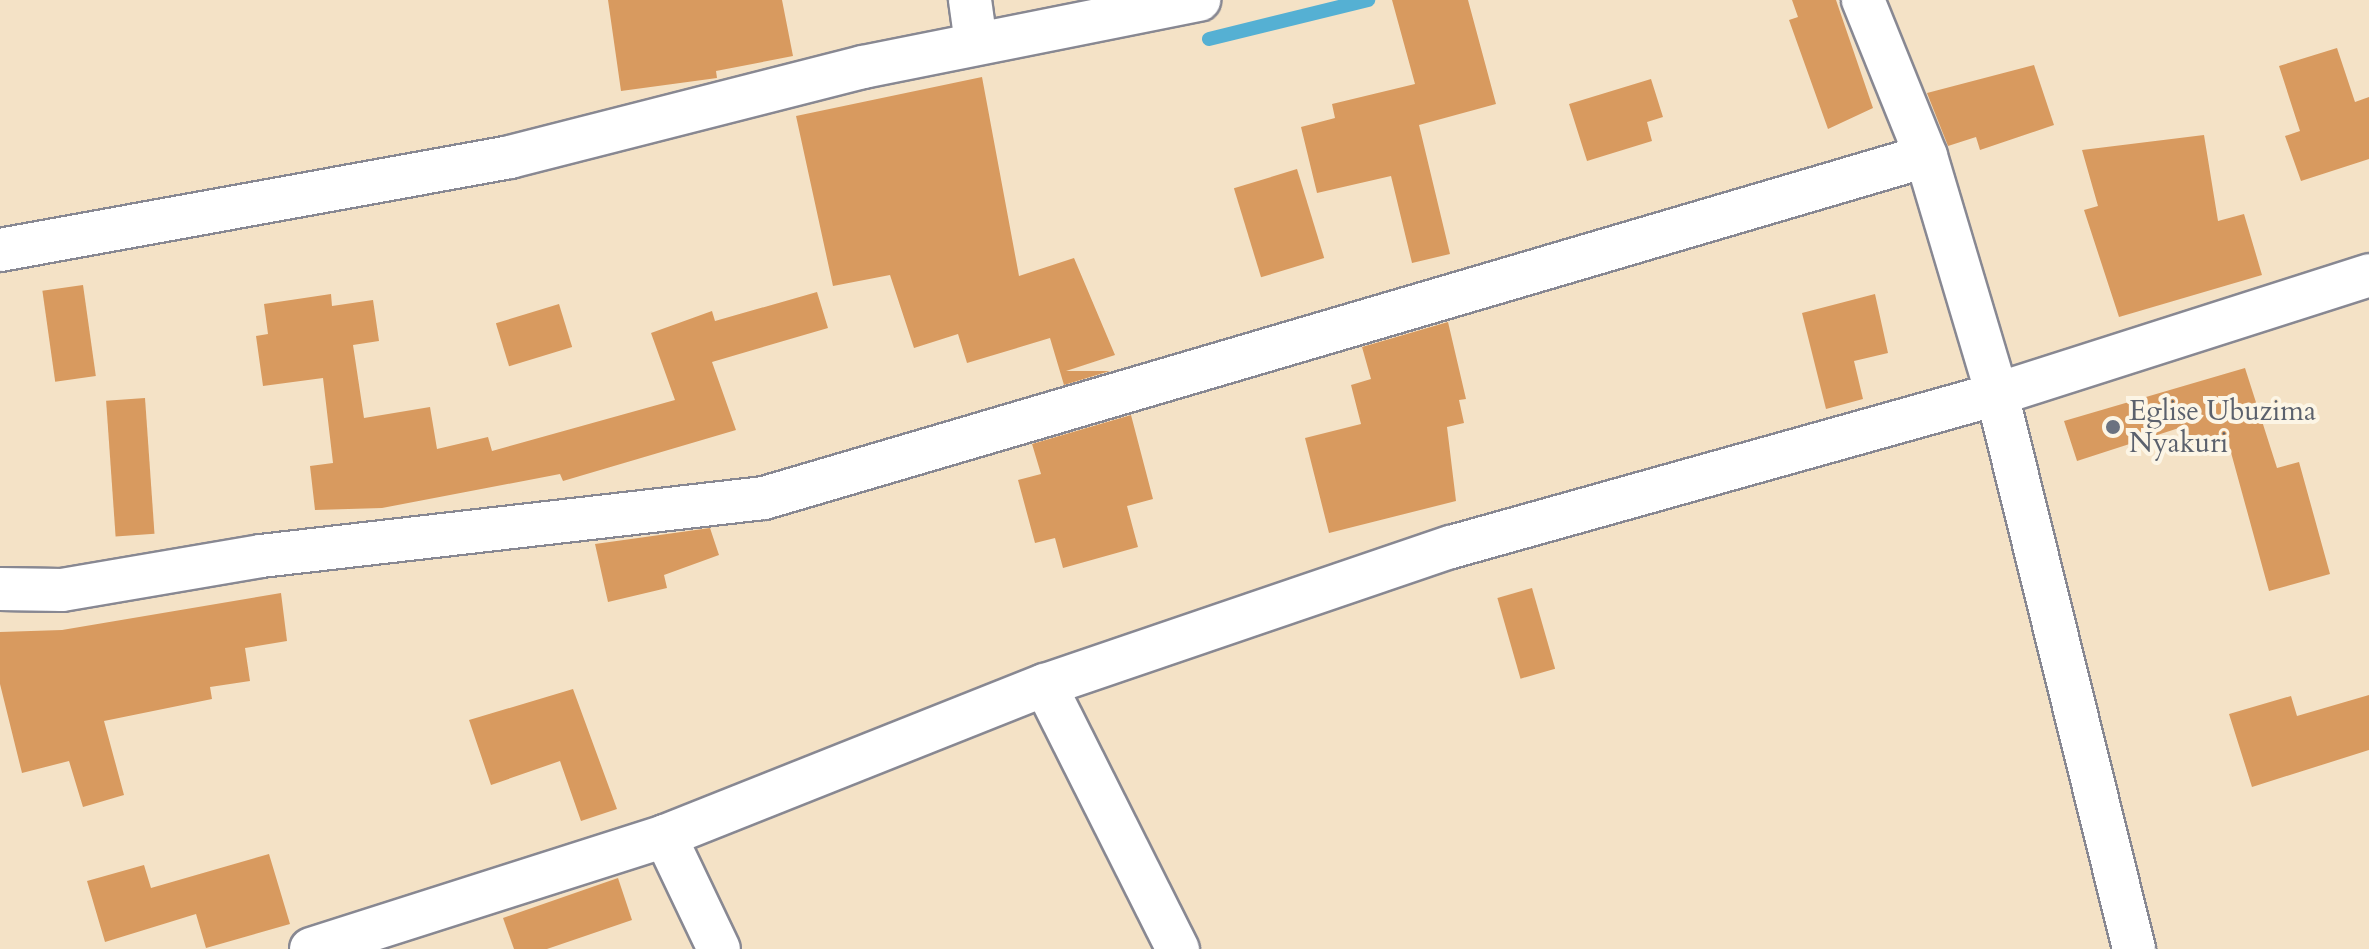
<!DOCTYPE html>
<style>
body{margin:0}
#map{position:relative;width:2369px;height:949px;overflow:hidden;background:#f4e2c6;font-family:Cardo,serif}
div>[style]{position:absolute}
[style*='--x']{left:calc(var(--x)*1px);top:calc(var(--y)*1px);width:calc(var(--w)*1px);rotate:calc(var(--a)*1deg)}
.stream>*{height:14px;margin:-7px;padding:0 7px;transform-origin:7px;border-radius:7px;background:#55b0d3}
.building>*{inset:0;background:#d89a5f;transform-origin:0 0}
.roads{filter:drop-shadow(2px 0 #888892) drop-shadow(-2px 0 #888892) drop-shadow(0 2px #888892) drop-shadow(0 -2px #888892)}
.minor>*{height:42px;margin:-21px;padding:0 21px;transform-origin:21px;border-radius:21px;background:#fff}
.dots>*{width:22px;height:22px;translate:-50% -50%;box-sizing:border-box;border:4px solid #fcf5e5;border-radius:50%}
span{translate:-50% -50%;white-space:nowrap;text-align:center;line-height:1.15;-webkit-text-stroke:8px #fcf5e5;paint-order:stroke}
.worship-label{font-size:28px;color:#5b616d}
.left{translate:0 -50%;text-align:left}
</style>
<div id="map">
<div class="stream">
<i style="--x:1209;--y:39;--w:164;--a:-13.8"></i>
</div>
<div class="building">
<i style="clip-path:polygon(608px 0,782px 0,793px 56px,716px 71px,717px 78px,621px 91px)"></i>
<i style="clip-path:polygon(1392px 0,1468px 0,1496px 104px,1419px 125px,1450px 254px,1412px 263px,1391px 176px,1317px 193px,1301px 127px,1335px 118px,1332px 104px,1415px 84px)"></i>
<i style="clip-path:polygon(1792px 0,1836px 0,1873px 108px,1828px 129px,1789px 20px,1798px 17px)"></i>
<i style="clip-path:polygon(2337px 48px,2355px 102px,2369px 97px,2369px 159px,2301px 181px,2285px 136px,2300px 131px,2279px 66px)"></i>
<i style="clip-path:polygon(2034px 65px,2054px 125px,1980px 150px,1976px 137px,1948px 146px,1927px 93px)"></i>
<i style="clip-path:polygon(982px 77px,1019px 276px,1074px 258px,1115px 355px,1066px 371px,1110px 371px,1064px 385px,1050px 338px,967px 363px,958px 334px,914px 348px,890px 275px,833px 286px,796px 116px)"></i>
<i style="clip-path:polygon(1651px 79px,1663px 117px,1647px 122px,1652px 141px,1587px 161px,1569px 104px)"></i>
<i style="clip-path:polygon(2204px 135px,2218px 221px,2244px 214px,2262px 275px,2119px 317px,2084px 210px,2098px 206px,2082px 150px)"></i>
<i style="left:1297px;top:169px;width:93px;height:66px;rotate:73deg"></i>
<i style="left:83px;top:285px;width:92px;height:41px;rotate:82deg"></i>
<i style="clip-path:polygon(817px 292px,828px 328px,712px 362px,736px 430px,563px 481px,560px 474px,382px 508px,315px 510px,310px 466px,333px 463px,323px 378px,263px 386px,256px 336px,268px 334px,264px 304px,331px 294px,332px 306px,373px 300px,379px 341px,353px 345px,364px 418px,430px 407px,437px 449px,488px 437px,492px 451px,675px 400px,651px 333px,712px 311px,715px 321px)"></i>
<i style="clip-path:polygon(1875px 294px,1888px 353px,1854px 361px,1863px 399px,1826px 409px,1802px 313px)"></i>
<i style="left:559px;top:304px;width:45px;height:66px;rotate:73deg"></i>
<i style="clip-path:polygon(1448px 322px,1466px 399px,1459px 400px,1464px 423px,1447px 427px,1456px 501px,1329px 533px,1305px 438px,1361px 424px,1351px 385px,1371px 379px,1362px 347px)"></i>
<i style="clip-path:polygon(2245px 368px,2277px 468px,2299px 462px,2330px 574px,2269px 591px,2227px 438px,2189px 450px,2182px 427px,2077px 461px,2064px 421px)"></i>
<i style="left:145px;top:398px;width:136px;height:39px;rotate:86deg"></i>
<i style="clip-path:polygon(1131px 415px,1153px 499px,1127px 506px,1138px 547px,1063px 568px,1055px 538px,1035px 543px,1018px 480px,1041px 474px,1032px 444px)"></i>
<i style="clip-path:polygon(710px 528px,719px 555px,664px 575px,667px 588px,608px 602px,595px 544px)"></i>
<i style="left:1532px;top:588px;width:84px;height:36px;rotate:74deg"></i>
<i style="clip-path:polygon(281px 593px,287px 641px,245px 648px,250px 681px,210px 687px,212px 699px,104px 721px,124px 795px,83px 807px,69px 761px,22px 773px,0 684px,0 632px,62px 630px)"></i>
<i style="clip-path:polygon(573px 689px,617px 809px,581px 821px,560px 761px,491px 785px,469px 720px)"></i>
<i style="clip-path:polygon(2369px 695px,2369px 750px,2252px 787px,2229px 714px,2291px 696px,2297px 716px)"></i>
<i style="clip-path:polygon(269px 854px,290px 924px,206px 948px,196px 914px,105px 942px,87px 881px,144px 865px,151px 888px)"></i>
<i style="clip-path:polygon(618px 878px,632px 920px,547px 949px,514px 949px,503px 918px)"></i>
</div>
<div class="roads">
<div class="minor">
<i style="--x:970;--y:0;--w:43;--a:82.1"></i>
<i style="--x:1863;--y:0;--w:168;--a:68"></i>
<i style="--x:1926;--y:156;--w:248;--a:73.4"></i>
<i style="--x:1997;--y:394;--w:572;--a:76.13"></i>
<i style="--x:0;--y:250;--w:518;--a:-10.33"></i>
<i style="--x:510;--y:157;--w:364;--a:-14.3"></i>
<i style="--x:863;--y:67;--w:343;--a:-11.3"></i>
<i style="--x:0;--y:589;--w:62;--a:0.9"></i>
<i style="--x:62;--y:590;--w:202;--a:-9.7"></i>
<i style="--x:261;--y:556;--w:506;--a:-6.58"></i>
<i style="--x:764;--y:498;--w:1211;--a:-16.4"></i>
<i style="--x:1045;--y:685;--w:296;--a:63.3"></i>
<i style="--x:665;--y:836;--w:125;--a:64.5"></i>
<i style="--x:311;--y:949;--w:372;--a:-17.7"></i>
<i style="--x:665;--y:836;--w:409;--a:-21.7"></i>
<i style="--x:1045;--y:685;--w:429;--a:-18.8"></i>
<i style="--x:1451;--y:547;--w:567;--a:-15.65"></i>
<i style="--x:1997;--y:394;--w:391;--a:-17.7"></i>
</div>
</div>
<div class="dots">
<i style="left:2113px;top:427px;background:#6b7280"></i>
</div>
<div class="worship-label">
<span class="left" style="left:2129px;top:427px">Eglise Ubuzima<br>Nyakuri</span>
</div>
</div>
